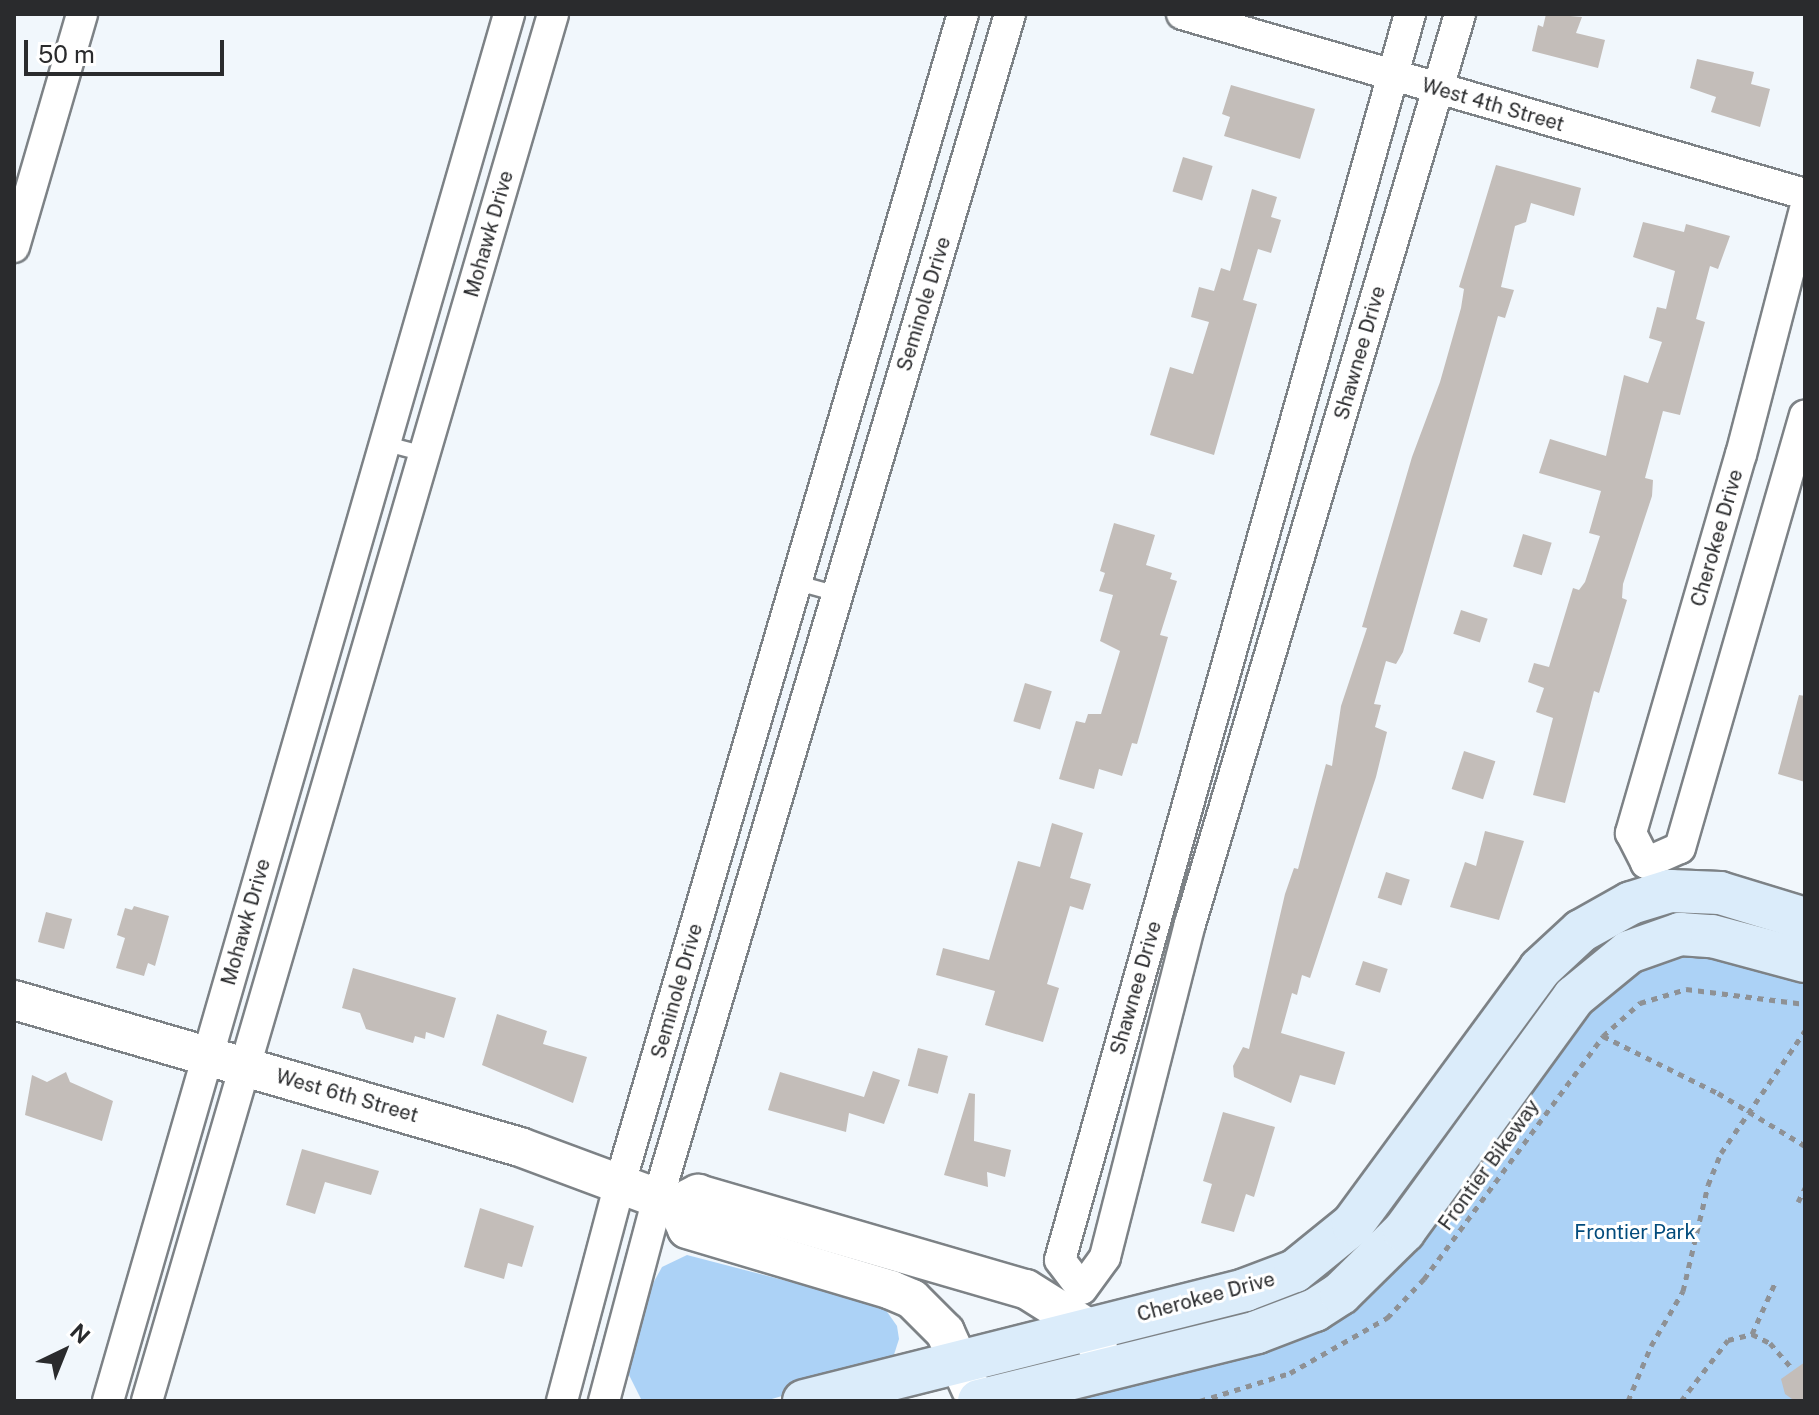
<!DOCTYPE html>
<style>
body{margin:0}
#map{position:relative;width:1819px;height:1415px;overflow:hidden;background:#f1f7fc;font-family:"Public Sans",sans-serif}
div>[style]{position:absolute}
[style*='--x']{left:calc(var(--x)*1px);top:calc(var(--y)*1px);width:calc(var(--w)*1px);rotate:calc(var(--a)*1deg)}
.green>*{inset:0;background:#acd2f6}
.building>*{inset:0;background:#c3bdb9;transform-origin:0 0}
.path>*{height:5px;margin-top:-2.5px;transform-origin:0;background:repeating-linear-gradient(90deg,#8e9195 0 6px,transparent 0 12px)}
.roads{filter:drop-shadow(2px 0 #7d8286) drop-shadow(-2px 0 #7d8286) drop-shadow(0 2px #7d8286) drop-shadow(0 -2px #7d8286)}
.service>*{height:14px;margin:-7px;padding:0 7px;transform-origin:7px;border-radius:7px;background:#fff}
.minor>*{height:30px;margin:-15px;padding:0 15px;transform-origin:15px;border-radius:15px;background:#fff}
.tertiary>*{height:38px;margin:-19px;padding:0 19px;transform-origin:19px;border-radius:19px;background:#fff}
.secondary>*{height:42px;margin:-21px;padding:0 21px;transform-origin:21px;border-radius:21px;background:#dbecfa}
span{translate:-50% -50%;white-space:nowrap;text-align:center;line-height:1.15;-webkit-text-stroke:6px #fff;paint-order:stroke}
.street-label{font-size:20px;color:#2a2b2d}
.park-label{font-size:20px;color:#024b7c}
.frame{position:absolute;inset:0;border:16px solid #2a2b2d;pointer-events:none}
.north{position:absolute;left:24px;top:1311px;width:80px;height:80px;-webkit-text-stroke:6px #fff;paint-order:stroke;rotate:43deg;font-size:22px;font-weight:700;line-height:32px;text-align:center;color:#2a2b2d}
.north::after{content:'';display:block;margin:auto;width:28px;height:36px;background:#2a2b2d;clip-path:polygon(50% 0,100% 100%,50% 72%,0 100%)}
.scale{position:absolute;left:24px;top:40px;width:200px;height:36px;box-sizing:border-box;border:4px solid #2a2b2d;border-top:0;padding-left:10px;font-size:24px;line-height:28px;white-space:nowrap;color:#2a2b2d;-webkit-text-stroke:6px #fff;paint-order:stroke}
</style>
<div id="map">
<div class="green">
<i style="clip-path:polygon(1713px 952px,1805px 977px,1805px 1401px,1051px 1401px,1349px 1311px,1398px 1266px,1608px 989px,1648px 965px)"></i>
<i style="clip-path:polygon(687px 1255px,883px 1306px,897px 1326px,899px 1339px,891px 1364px,765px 1401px,642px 1401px,627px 1371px,651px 1287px,662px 1267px)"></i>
</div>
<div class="building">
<i style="clip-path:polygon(1546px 14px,1582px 17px,1576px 33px,1605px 40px,1598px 68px,1532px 51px,1538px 25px,1543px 27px)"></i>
<i style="clip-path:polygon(1697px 59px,1754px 72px,1751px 84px,1770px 89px,1760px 127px,1711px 112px,1716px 97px,1690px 88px)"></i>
<i style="clip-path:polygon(1231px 85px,1315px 109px,1300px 159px,1224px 136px,1230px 117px,1222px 114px)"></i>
<i style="left:1183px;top:157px;width:31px;height:36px;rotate:17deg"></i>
<i style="clip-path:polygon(1496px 165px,1581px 188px,1574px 216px,1531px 203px,1526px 222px,1515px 226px,1501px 287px,1514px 290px,1505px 318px,1498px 316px,1403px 652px,1396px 664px,1386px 661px,1374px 704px,1381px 705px,1375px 727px,1387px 732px,1376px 777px,1310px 978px,1302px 975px,1297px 995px,1292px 993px,1281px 1033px,1345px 1052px,1335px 1085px,1300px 1075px,1291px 1103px,1234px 1077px,1233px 1066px,1243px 1047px,1249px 1049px,1285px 894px,1294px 868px,1298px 869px,1326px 764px,1332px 766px,1341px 706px,1367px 628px,1362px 627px,1412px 457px,1440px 382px,1461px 308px,1464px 289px,1459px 287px)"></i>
<i style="clip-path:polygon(1252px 189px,1277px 197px,1271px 217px,1281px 220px,1271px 253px,1258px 249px,1243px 300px,1257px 304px,1214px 455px,1150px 435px,1170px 367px,1193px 374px,1209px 322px,1191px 317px,1199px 287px,1214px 291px,1221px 268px,1230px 271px)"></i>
<i style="clip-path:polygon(1643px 222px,1684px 232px,1686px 224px,1730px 236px,1718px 269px,1710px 266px,1696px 319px,1705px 322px,1680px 415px,1663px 411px,1645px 478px,1653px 480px,1652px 496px,1623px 584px,1622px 598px,1627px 600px,1599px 693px,1594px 691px,1565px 803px,1533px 795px,1553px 718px,1536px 712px,1544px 688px,1528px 682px,1534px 663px,1549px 667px,1573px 588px,1579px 590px,1585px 582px,1600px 536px,1589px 533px,1601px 491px,1539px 473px,1550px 439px,1606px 456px,1624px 375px,1648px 383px,1662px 342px,1649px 338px,1657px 307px,1666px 309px,1675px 271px,1633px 257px)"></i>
<i style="clip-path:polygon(1114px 523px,1155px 535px,1146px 565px,1172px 573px,1170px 579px,1177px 581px,1160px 635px,1168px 637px,1137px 744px,1132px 743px,1122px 776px,1099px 769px,1094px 789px,1059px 779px,1076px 721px,1085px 723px,1088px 714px,1101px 714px,1120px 651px,1100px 641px,1113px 595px,1099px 591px,1105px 573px,1100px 571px)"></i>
<i style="left:1523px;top:534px;width:30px;height:34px;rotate:17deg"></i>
<i style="left:1461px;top:610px;width:28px;height:25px;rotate:18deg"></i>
<i style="left:1025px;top:683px;width:28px;height:40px;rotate:17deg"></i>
<i style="clip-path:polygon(1799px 695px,1805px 696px,1805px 782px,1778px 774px)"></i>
<i style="left:1464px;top:751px;width:33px;height:40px;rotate:18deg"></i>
<i style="clip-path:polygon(1052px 823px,1083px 833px,1070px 878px,1091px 884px,1083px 910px,1070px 906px,1047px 984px,1059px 988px,1043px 1042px,985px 1025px,995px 991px,936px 975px,943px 948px,989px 960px,1018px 861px,1040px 867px)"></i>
<i style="clip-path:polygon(1485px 831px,1524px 841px,1499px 920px,1450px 907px,1465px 862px,1476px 866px)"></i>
<i style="left:1386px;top:872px;width:25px;height:27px;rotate:18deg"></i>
<i style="clip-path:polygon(134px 906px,169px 916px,155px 966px,148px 963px,144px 976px,116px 968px,125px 938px,117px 935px,125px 908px,132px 910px)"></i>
<i style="left:46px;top:912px;width:27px;height:31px;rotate:15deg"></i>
<i style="left:1363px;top:961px;width:26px;height:25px;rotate:18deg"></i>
<i style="clip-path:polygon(353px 968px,456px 998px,444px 1038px,426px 1032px,425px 1039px,415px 1036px,413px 1043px,366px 1029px,360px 1013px,342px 1008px)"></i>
<i style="clip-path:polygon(497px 1014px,547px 1031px,543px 1044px,587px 1057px,573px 1103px,482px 1065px)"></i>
<i style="left:918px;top:1048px;width:31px;height:39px;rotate:15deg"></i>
<i style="clip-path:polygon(873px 1071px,900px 1080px,884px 1124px,849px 1113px,846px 1132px,768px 1110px,780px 1072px,864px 1097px)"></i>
<i style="clip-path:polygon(66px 1072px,70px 1082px,113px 1101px,102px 1141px,25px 1115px,32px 1075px,47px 1082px)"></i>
<i style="clip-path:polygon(969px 1093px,975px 1094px,974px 1141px,1011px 1150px,1005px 1177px,987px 1172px,988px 1187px,944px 1175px)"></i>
<i style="clip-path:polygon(1223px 1112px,1275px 1127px,1254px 1197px,1246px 1194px,1234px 1232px,1201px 1223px,1212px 1184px,1203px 1181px)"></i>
<i style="clip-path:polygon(302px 1149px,379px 1171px,371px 1195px,325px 1182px,315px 1214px,286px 1205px)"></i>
<i style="clip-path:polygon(480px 1208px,534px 1226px,522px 1267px,508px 1263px,504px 1279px,464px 1267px)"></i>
<i style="clip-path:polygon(1805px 1362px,1805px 1400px,1792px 1399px,1785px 1394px,1781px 1379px)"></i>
</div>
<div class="path">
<i style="--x:1603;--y:1036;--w:128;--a:26.4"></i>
<i style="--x:1718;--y:1093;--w:102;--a:31.3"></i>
<i style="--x:1798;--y:1202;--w:16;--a:-63"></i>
<i style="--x:1752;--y:1334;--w:56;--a:-65.7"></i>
<i style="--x:1200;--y:1401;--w:94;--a:-17.3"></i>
<i style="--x:1290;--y:1373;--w:112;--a:-29.6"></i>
<i style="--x:1387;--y:1318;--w:54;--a:-46.5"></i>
<i style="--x:1424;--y:1279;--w:302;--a:-53.6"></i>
<i style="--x:1603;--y:1036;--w:50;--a:-41.7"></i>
<i style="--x:1640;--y:1003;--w:48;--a:-16.9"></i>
<i style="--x:1686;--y:989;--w:120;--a:7.2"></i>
<i style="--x:1628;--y:1401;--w:60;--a:-67.3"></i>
<i style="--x:1651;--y:1346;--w:64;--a:-59.8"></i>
<i style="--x:1683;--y:1291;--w:109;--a:-76.7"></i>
<i style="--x:1708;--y:1185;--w:35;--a:-68"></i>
<i style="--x:1721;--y:1153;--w:148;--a:-55.5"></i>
<i style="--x:1681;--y:1401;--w:77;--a:-52.4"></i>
<i style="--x:1728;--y:1340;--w:25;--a:-14"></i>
<i style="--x:1752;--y:1334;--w:20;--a:27"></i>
<i style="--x:1770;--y:1343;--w:35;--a:49"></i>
</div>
<div class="roads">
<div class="service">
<i style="--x:383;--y:443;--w:43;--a:14.7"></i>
<i style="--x:798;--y:583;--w:41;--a:15.4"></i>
</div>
<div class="minor">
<i style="--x:1182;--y:14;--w:648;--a:16.12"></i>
<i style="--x:1410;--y:14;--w:1294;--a:105.69"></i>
<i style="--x:1060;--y:1260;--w:36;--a:53"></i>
<i style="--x:1082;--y:1289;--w:39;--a:-54"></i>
<i style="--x:1105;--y:1257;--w:344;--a:-75.7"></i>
<i style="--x:1190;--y:924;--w:949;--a:-73.47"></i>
<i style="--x:1805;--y:209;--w:253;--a:104.6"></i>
<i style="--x:1741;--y:454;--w:395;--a:106.2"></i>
<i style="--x:1631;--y:833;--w:34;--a:63"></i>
<i style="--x:1646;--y:863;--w:37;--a:-24"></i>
<i style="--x:1680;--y:848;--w:450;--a:-73.9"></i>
<i style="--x:14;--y:247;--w:243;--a:-73.7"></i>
<i style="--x:108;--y:1401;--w:1444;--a:-73.87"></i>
<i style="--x:147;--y:1401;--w:1445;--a:-73.68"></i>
<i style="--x:562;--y:1401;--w:226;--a:-75.1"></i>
<i style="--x:620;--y:1183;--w:1218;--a:-73.65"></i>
<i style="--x:604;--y:1401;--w:210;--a:-75.1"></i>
<i style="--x:658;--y:1198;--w:1235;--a:-73.44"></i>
</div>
<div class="tertiary">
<i style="--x:14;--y:1000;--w:527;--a:16.2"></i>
<i style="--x:520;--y:1147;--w:166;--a:20.4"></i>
<i style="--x:676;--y:1205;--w:26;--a:65"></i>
<i style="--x:687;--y:1229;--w:213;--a:16.6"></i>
<i style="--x:891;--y:1290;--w:23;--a:23"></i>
<i style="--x:912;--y:1299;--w:47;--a:45"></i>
<i style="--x:945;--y:1332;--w:63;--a:65.5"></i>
<i style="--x:676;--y:1205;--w:25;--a:-27"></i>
<i style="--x:698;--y:1194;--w:341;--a:16.2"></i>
<i style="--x:1026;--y:1289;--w:73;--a:32.2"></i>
<i style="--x:1088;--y:1328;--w:22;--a:63"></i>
</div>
<div class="secondary">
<i style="--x:804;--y:1401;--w:455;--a:-14.1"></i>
<i style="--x:1245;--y:1290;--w:53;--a:-20.8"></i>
<i style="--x:1295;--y:1271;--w:75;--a:-39"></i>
<i style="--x:1353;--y:1224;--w:316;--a:-53.7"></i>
<i style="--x:1540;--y:969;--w:56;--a:-42.8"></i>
<i style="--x:1581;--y:931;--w:57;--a:-29.2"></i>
<i style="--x:1631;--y:903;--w:41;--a:-17.1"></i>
<i style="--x:1670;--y:891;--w:50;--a:2.3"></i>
<i style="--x:1720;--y:893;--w:89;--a:17"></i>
<i style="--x:979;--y:1401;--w:286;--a:-13.9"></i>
<i style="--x:1257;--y:1332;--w:62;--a:-20.8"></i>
<i style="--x:1315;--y:1310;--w:31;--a:-33"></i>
<i style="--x:1341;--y:1293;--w:88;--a:-44.5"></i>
<i style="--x:1404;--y:1231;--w:289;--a:-54"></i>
<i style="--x:1574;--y:997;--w:71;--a:-39.3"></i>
<i style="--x:1629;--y:952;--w:54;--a:-19.4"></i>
<i style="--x:1680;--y:934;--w:32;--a:4"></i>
<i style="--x:1712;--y:936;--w:96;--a:15"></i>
</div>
</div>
<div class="street-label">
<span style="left:1493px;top:105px;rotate:16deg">West 4th Street</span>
<span style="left:489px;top:234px;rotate:-74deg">Mohawk Drive</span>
<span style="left:924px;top:304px;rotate:-73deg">Seminole Drive</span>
<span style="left:1360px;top:353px;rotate:-74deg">Shawnee Drive</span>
<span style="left:1717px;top:538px;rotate:-74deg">Cherokee Drive</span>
<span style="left:246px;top:922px;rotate:-74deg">Mohawk Drive</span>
<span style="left:1136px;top:988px;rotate:-74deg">Shawnee Drive</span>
<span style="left:677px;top:991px;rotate:-74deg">Seminole Drive</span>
<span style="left:347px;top:1096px;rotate:16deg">West 6th Street</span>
<span style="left:1489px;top:1165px;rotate:-54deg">Frontier Bikeway</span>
<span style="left:1206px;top:1297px;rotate:-15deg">Cherokee Drive</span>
</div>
<div class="park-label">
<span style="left:1635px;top:1232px">Frontier Park</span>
</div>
<div class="frame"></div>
<div class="north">N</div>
<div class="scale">50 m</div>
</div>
